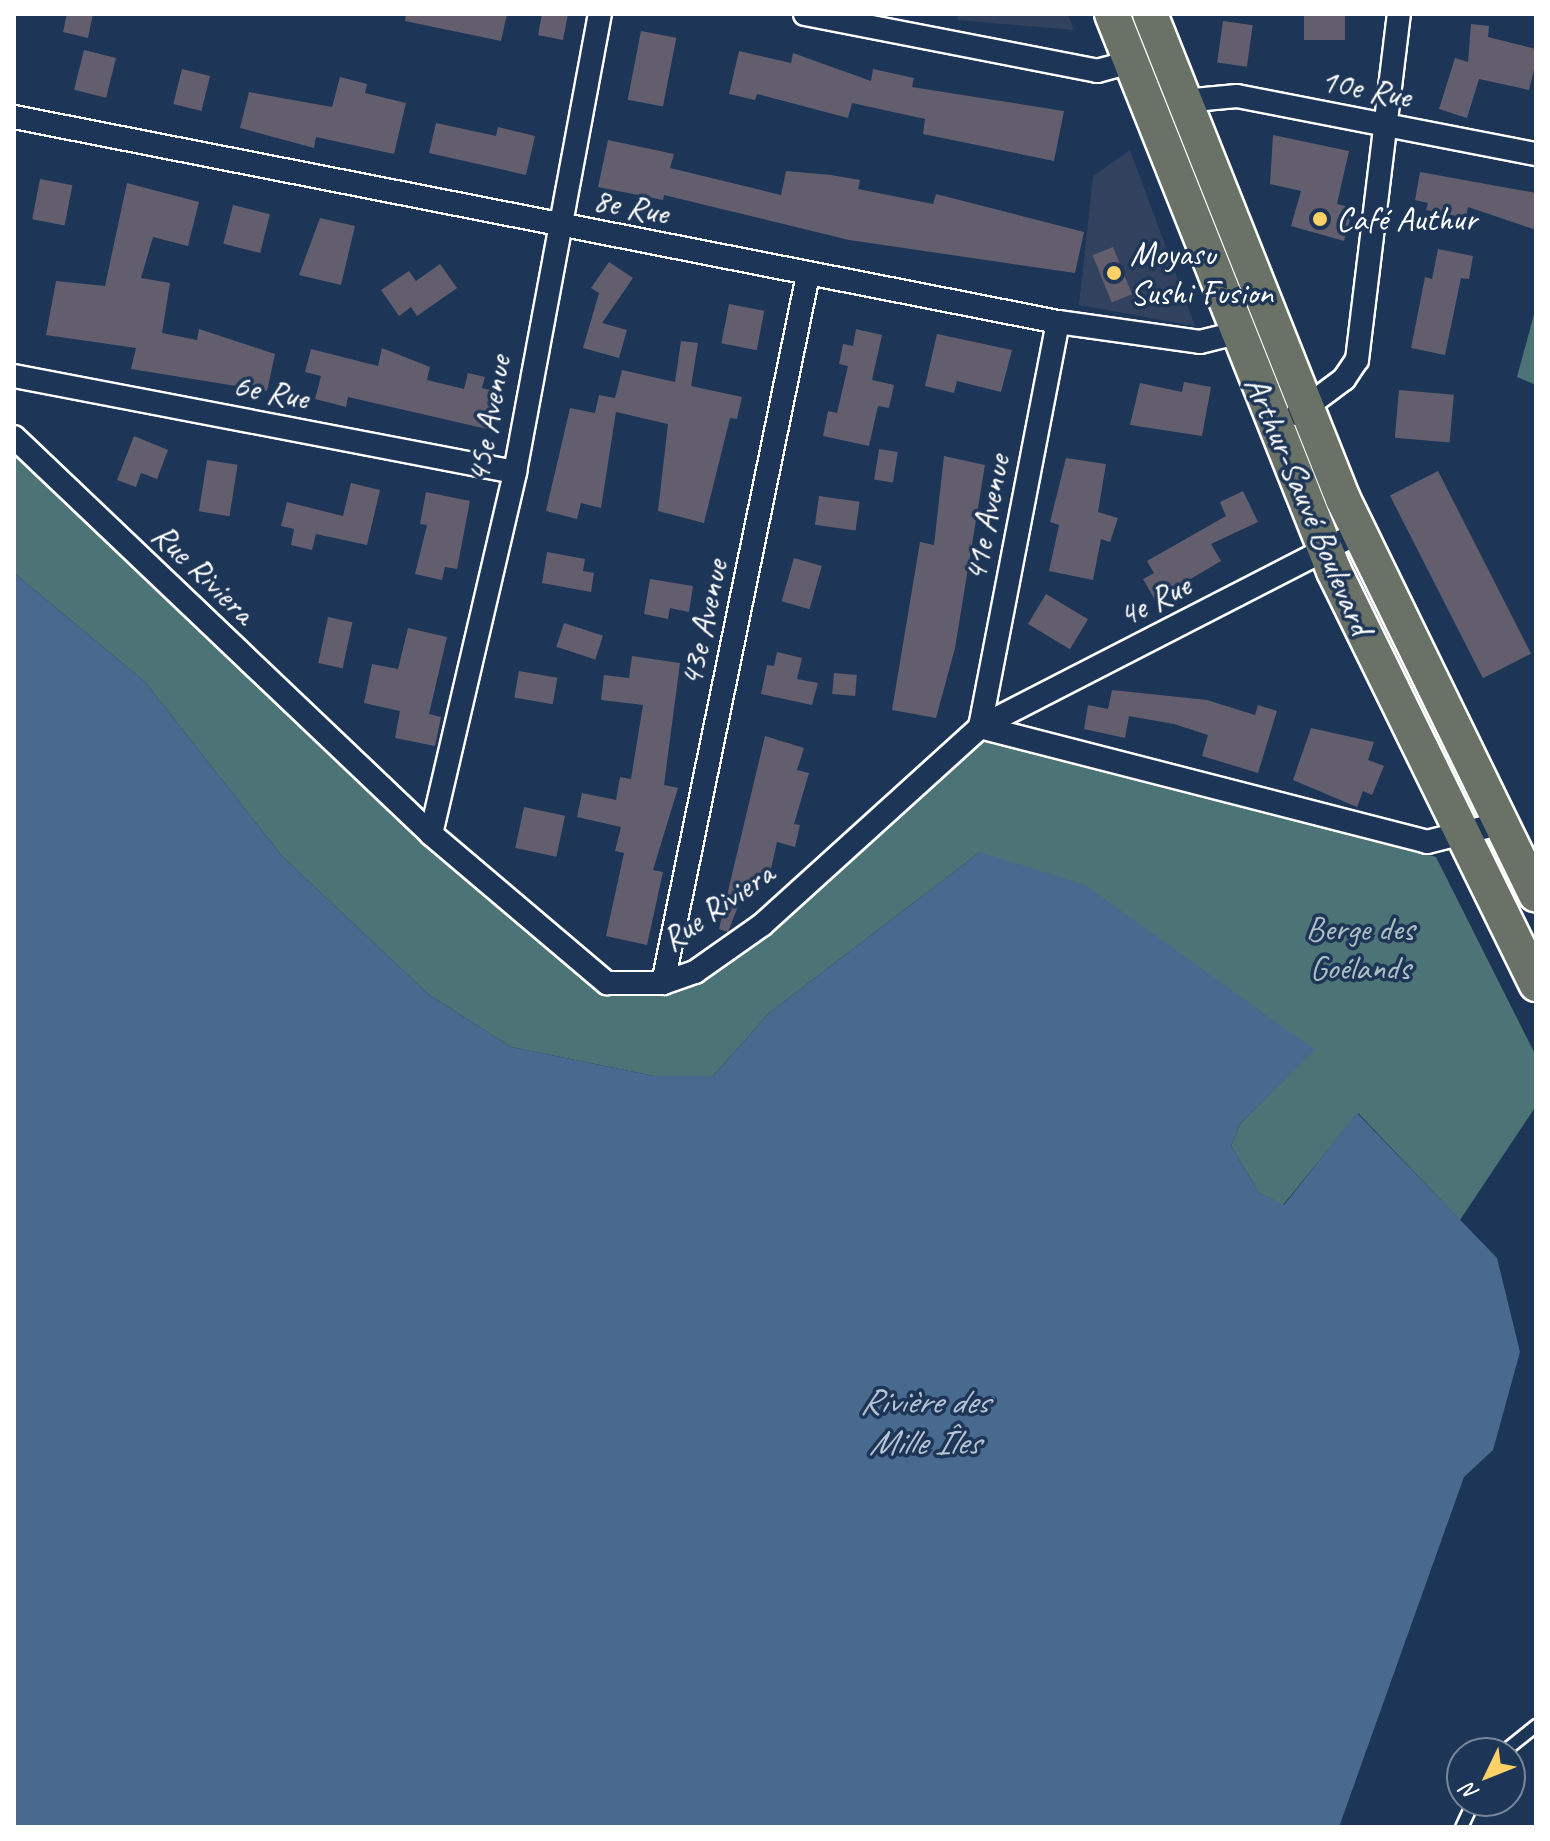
<!DOCTYPE html>
<meta charset="utf-8">
<style>
body{margin:0}
#map{position:relative;width:1550px;height:1841px;overflow:hidden;background:#1d3557;font-family:Caveat,sans-serif}
div>[style]{position:absolute}
[style*='--x']{left:calc(var(--x)*1px);top:calc(var(--y)*1px);width:calc(var(--w)*1px);rotate:calc(var(--a)*1deg)}
.built>*{inset:0;background:#32415e}
.green>*{inset:0;background:#4c7375}
.water>*{inset:0;background:#476a8e}
.building>*{inset:0;background:#625e6e;transform-origin:0 0}
.roads{filter:drop-shadow(2px 0 #fff) drop-shadow(-2px 0 #fff) drop-shadow(0 2px #fff) drop-shadow(0 -2px #fff)}
.service>*{height:11px;margin:-5.5px;padding:0 5.5px;transform-origin:5.5px;border-radius:5.5px;background:#1d3557}
.minor>*{height:22px;margin:-11px;padding:0 11px;transform-origin:11px;border-radius:11px;background:#1d3557}
.primary>*{height:34px;margin:-17px;padding:0 17px;transform-origin:17px;border-radius:17px;background:#6a7166}
.dots>*{width:22px;height:22px;translate:-50% -50%;box-sizing:border-box;border:4px solid #1d3557;border-radius:50%}
span{translate:-50% -50%;white-space:nowrap;text-align:center;line-height:1.15;-webkit-text-stroke:7px #1d3557;paint-order:stroke}
.street-label{font-size:34px;color:#fff}
.poi-label{font-size:34px;color:#fff}
.left{translate:0 -50%;text-align:left}
.park-label{font-size:34px;color:#aec0c1}
.water-label{font-size:36px;color:#b5c3d2;font-style:italic}
.frame{position:absolute;inset:0;border:16px solid #fff;pointer-events:none}
.north{position:absolute;left:1446px;top:1737px;width:80px;height:80px;box-sizing:border-box;background:#1d3557;border:2px solid #77869a;border-radius:50%;rotate:227deg;font-size:22px;font-weight:700;line-height:32px;text-align:center;color:#fff}
.north::after{content:'';display:block;margin:auto;width:28px;height:36px;background:#ffd166;clip-path:polygon(50% 0,100% 100%,50% 72%,0 100%)}
</style>
<div id="map">
<div class="built">
<i style="clip-path:polygon(957px 14px,1068px 14px,1074px 30px,958px 20px)"></i>
<i style="clip-path:polygon(1130px 150px,1195px 326px,1079px 305px,1093px 176px)"></i>
</div>
<div class="green">
<i style="clip-path:polygon(1536px 307px,1536px 385px,1517px 377px)"></i>
<i style="clip-path:polygon(14px 443px,605px 984px,695px 972px,980px 727px,1436px 857px,1536px 1056px,1536px 1106px,1460px 1220px,1358px 1113px,1283px 1205px,1259px 1193px,1231px 1146px,1240px 1124px,1314px 1050px,980px 852px,769px 1013px,713px 1076px,654px 1076px,511px 1047px,428px 994px,282px 856px,145px 682px,14px 573px)"></i>
</div>
<div class="water">
<i style="clip-path:polygon(14px 573px,145px 682px,282px 856px,428px 994px,511px 1047px,654px 1076px,713px 1076px,769px 1013px,980px 852px,1085px 885px,1315px 1050px,1240px 1124px,1231px 1146px,1259px 1193px,1284px 1205px,1357px 1113px,1497px 1258px,1520px 1352px,1493px 1450px,1464px 1477px,1339px 1827px,14px 1827px)"></i>
</div>
<div class="building">
<i style="clip-path:polygon(67px 14px,93px 14px,88px 38px,63px 32px)"></i>
<i style="clip-path:polygon(406px 14px,507px 14px,501px 41px,405px 21px)"></i>
<i style="clip-path:polygon(542px 14px,568px 14px,563px 40px,538px 35px)"></i>
<i style="left:1304px;top:14px;width:41px;height:26px"></i>
<i style="left:1223px;top:21px;width:30px;height:42px;rotate:8deg"></i>
<i style="clip-path:polygon(1471px 24px,1489px 26px,1488px 37px,1536px 49px,1536px 61px,1529px 90px,1479px 79px,1467px 118px,1439px 109px,1455px 58px,1468px 62px)"></i>
<i style="left:641px;top:31px;width:36px;height:70px;rotate:11deg"></i>
<i style="left:84px;top:50px;width:33px;height:41px;rotate:14deg"></i>
<i style="clip-path:polygon(739px 51px,791px 63px,793px 53px,871px 81px,873px 69px,914px 78px,912px 87px,1064px 111px,1054px 161px,923px 134px,925px 119px,852px 103px,848px 118px,757px 94px,755px 100px,729px 94px)"></i>
<i style="left:182px;top:69px;width:29px;height:36px;rotate:14deg"></i>
<i style="clip-path:polygon(340px 77px,367px 84px,365px 93px,406px 103px,394px 154px,316px 137px,314px 148px,240px 128px,249px 92px,332px 107px)"></i>
<i style="clip-path:polygon(436px 123px,496px 136px,498px 127px,535px 136px,526px 175px,429px 153px)"></i>
<i style="clip-path:polygon(1273px 135px,1349px 151px,1337px 204px,1353px 208px,1344px 241px,1291px 226px,1301px 191px,1270px 184px)"></i>
<i style="clip-path:polygon(608px 140px,674px 154px,670px 168px,781px 195px,786px 171px,831px 175px,860px 180px,858px 189px,933px 204px,936px 194px,1084px 232px,1075px 273px,849px 240px,664px 195px,663px 200px,598px 187px)"></i>
<i style="clip-path:polygon(1420px 172px,1536px 193px,1536px 230px,1468px 207px,1466px 218px,1426px 210px,1428px 203px,1415px 200px)"></i>
<i style="left:40px;top:179px;width:33px;height:41px;rotate:11deg"></i>
<i style="clip-path:polygon(127px 183px,199px 202px,188px 246px,153px 237px,141px 278px,170px 283px,162px 333px,197px 340px,199px 329px,275px 354px,267px 391px,131px 369px,136px 348px,46px 335px,56px 281px,105px 286px)"></i>
<i style="left:233px;top:205px;width:38px;height:40px;rotate:14deg"></i>
<i style="clip-path:polygon(320px 218px,355px 226px,341px 285px,299px 275px)"></i>
<i style="left:1113px;top:247px;width:51px;height:22px;rotate:68deg"></i>
<i style="clip-path:polygon(1438px 249px,1473px 256px,1469px 279px,1461px 278px,1445px 355px,1411px 348px,1425px 277px,1432px 279px)"></i>
<i style="clip-path:polygon(609px 262px,633px 278px,602px 323px,627px 330px,619px 358px,583px 348px,599px 293px,591px 288px)"></i>
<i style="clip-path:polygon(440px 264px,457px 288px,417px 316px,411px 307px,399px 316px,381px 290px,409px 271px,416px 281px)"></i>
<i style="left:729px;top:304px;width:36px;height:40px;rotate:11deg"></i>
<i style="clip-path:polygon(856px 329px,882px 335px,872px 380px,894px 385px,889px 408px,878px 406px,869px 446px,823px 436px,828px 411px,837px 413px,848px 366px,839px 364px,843px 344px,853px 346px)"></i>
<i style="clip-path:polygon(937px 334px,1012px 350px,1001px 392px,957px 381px,954px 393px,925px 386px)"></i>
<i style="clip-path:polygon(681px 341px,698px 343px,691px 386px,742px 397px,737px 419px,730px 418px,704px 523px,658px 511px,668px 424px,616px 412px,601px 508px,581px 503px,577px 519px,546px 511px,570px 408px,595px 413px,599px 395px,615px 398px,622px 370px,675px 382px)"></i>
<i style="clip-path:polygon(382px 348px,430px 367px,427px 380px,464px 389px,468px 373px,485px 377px,482px 388px,497px 392px,487px 429px,348px 397px,346px 407px,315px 399px,321px 376px,305px 372px,311px 349px,378px 366px)"></i>
<i style="clip-path:polygon(1184px 382px,1211px 387px,1202px 436px,1130px 425px,1140px 383px,1182px 392px)"></i>
<i style="left:1399px;top:390px;width:55px;height:48px;rotate:5deg"></i>
<i style="clip-path:polygon(134px 436px,168px 450px,157px 479px,141px 473px,136px 487px,117px 480px)"></i>
<i style="left:879px;top:449px;width:19px;height:31px;rotate:9deg"></i>
<i style="clip-path:polygon(944px 456px,985px 465px,955px 648px,936px 718px,892px 710px,920px 542px,934px 545px)"></i>
<i style="clip-path:polygon(1066px 458px,1106px 464px,1098px 512px,1118px 518px,1110px 542px,1101px 539px,1093px 580px,1049px 571px,1059px 525px,1050px 522px)"></i>
<i style="left:207px;top:460px;width:31px;height:52px;rotate:9deg"></i>
<i style="left:1438px;top:471px;width:205px;height:54px;rotate:63deg"></i>
<i style="clip-path:polygon(351px 483px,380px 490px,367px 545px,316px 534px,312px 550px,291px 545px,294px 529px,281px 526px,287px 502px,343px 516px)"></i>
<i style="clip-path:polygon(1243px 491px,1258px 522px,1211px 544px,1221px 561px,1155px 600px,1143px 579px,1154px 573px,1147px 561px,1226px 516px,1220px 502px)"></i>
<i style="clip-path:polygon(426px 492px,470px 501px,457px 569px,445px 567px,442px 580px,415px 574px,427px 525px,420px 524px)"></i>
<i style="left:819px;top:496px;width:41px;height:29px;rotate:8deg"></i>
<i style="clip-path:polygon(547px 552px,585px 559px,583px 571px,594px 573px,591px 592px,542px 583px)"></i>
<i style="left:794px;top:558px;width:29px;height:45px;rotate:16deg"></i>
<i style="clip-path:polygon(650px 579px,693px 586px,689px 612px,670px 608px,668px 619px,644px 614px)"></i>
<i style="left:1046px;top:594px;width:49px;height:35px;rotate:31deg"></i>
<i style="left:328px;top:617px;width:25px;height:47px;rotate:12deg"></i>
<i style="left:564px;top:623px;width:41px;height:25px;rotate:18deg"></i>
<i style="clip-path:polygon(408px 628px,447px 637px,429px 714px,441px 717px,435px 746px,395px 738px,400px 711px,364px 703px,372px 664px,398px 669px)"></i>
<i style="clip-path:polygon(777px 652px,802px 658px,797px 679px,818px 683px,812px 705px,761px 694px,767px 665px,774px 666px)"></i>
<i style="clip-path:polygon(632px 656px,680px 663px,664px 785px,678px 788px,653px 870px,663px 872px,647px 945px,606px 936px,624px 853px,615px 851px,621px 827px,577px 817px,582px 793px,616px 800px,620px 777px,631px 779px,643px 705px,601px 700px,604px 675px,629px 678px)"></i>
<i style="left:519px;top:671px;width:39px;height:27px;rotate:10deg"></i>
<i style="left:834px;top:673px;width:23px;height:21px;rotate:5deg"></i>
<i style="clip-path:polygon(1112px 690px,1207px 700px,1255px 715px,1258px 705px,1277px 711px,1258px 773px,1202px 756px,1208px 735px,1174px 724px,1129px 716px,1125px 738px,1084px 729px,1088px 705px,1108px 709px)"></i>
<i style="clip-path:polygon(1311px 728px,1374px 742px,1368px 760px,1384px 766px,1372px 795px,1363px 791px,1357px 807px,1293px 780px)"></i>
<i style="clip-path:polygon(765px 736px,804px 748px,797px 770px,809px 773px,794px 824px,800px 825px,795px 847px,777px 842px,769px 878px,761px 877px,759px 889px,746px 886px,728px 932px,719px 929px)"></i>
<i style="left:524px;top:807px;width:42px;height:42px;rotate:12deg"></i>
</div>
<div class="roads">
<div class="service">
<i style="--x:1501;--y:1753;--w:45;--a:-38.7"></i>
<i style="--x:1461;--y:1827;--w:29;--a:-65"></i>
</div>
<div class="minor">
<i style="--x:805;--y:14;--w:298;--a:11"></i>
<i style="--x:1097;--y:71;--w:35;--a:-15"></i>
<i style="--x:1183;--y:101;--w:54;--a:-5.3"></i>
<i style="--x:1237;--y:96;--w:305;--a:11"></i>
<i style="--x:14;--y:117;--w:1064;--a:11.11"></i>
<i style="--x:1058;--y:322;--w:143;--a:8"></i>
<i style="--x:1200;--y:342;--w:37;--a:-14"></i>
<i style="--x:14;--y:376;--w:510;--a:10.85"></i>
<i style="--x:1297;--y:414;--w:59;--a:-36.7"></i>
<i style="--x:1344;--y:379;--w:23;--a:-56"></i>
<i style="--x:1357;--y:360;--w:349;--a:-83.1"></i>
<i style="--x:14;--y:437;--w:576;--a:43.59"></i>
<i style="--x:431;--y:834;--w:231;--a:40.3"></i>
<i style="--x:607;--y:983;--w:56;--a:0"></i>
<i style="--x:663;--y:983;--w:34;--a:-19"></i>
<i style="--x:695;--y:972;--w:83;--a:-35.2"></i>
<i style="--x:763;--y:924;--w:293;--a:-42.2"></i>
<i style="--x:980;--y:727;--w:462;--a:14.4"></i>
<i style="--x:1427;--y:842;--w:73;--a:-14.2"></i>
<i style="--x:980;--y:727;--w:425;--a:-27.2"></i>
<i style="--x:980;--y:727;--w:412;--a:-79.1"></i>
<i style="--x:431;--y:834;--w:372;--a:-76.9"></i>
<i style="--x:515;--y:472;--w:466;--a:-79.5"></i>
<i style="--x:663;--y:983;--w:723;--a:-78.43"></i>
</div>
<div class="primary">
<i style="--x:1112;--y:14;--w:600;--a:68.27"></i>
<i style="--x:1334;--y:571;--w:460;--a:63.9"></i>
<i style="--x:1150;--y:14;--w:522;--a:68.3"></i>
<i style="--x:1343;--y:499;--w:440;--a:64"></i>
</div>
</div>
<div class="dots">
<i style="left:1320px;top:219px;background:#ffd166"></i>
<i style="left:1114px;top:273px;background:#ffd166"></i>
</div>
<div class="street-label">
<span style="left:1366px;top:88px;rotate:11deg">10e Rue</span>
<span style="left:631px;top:206px;rotate:11deg">8e Rue</span>
<span style="left:271px;top:391px;rotate:11deg">6e Rue</span>
<span style="left:488px;top:419px;rotate:-80deg">45e Avenue</span>
<span style="left:1309px;top:505px;rotate:67deg">Arthur-Sauvé Boulevard</span>
<span style="left:986px;top:518px;rotate:-79deg">41e Avenue</span>
<span style="left:204px;top:573px;rotate:44deg">Rue Riviera</span>
<span style="left:1154px;top:600px;rotate:-27deg">4e Rue</span>
<span style="left:703px;top:623px;rotate:-78deg">43e Avenue</span>
<span style="left:717px;top:906px;rotate:-35deg">Rue Riviera</span>
</div>
<div class="poi-label">
<span class="left" style="left:1336px;top:219px">Café Authur</span>
<span class="left" style="left:1130px;top:273px">Moyasu<br>Sushi Fusion</span>
</div>
<div class="park-label">
<span style="left:1360px;top:948px">Berge des<br>Goélands</span>
</div>
<div class="water-label">
<span style="left:924px;top:1422px">Rivière des<br>Mille Îles</span>
</div>
<div class="frame"></div>
<div class="north">N</div>
</div>
